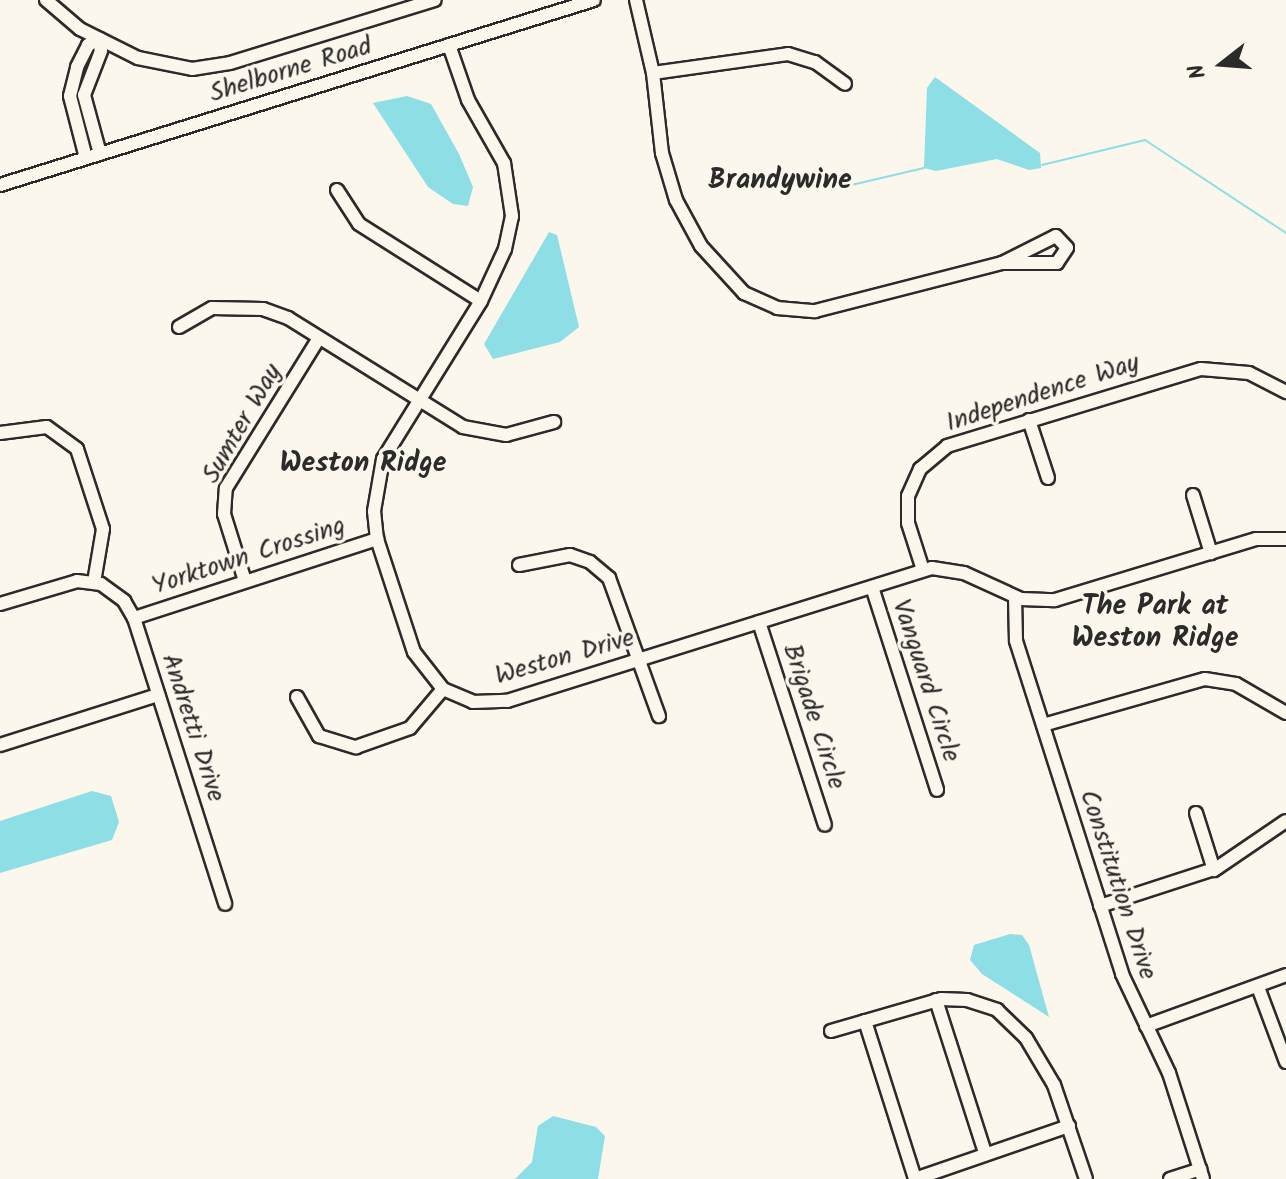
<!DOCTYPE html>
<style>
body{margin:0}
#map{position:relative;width:1286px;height:1179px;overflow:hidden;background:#fbf7ec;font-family:Kalam,sans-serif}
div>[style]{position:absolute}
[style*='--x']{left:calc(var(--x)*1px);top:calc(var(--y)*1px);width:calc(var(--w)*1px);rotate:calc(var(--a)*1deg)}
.water>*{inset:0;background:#8ddee5}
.stream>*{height:2px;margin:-1px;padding:0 1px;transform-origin:1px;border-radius:1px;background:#8ddee5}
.roads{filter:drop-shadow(2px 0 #2b2b2b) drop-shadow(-2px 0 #2b2b2b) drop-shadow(0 2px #2b2b2b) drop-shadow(0 -2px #2b2b2b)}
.minor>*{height:12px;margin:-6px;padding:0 6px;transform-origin:6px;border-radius:6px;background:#fbf7ec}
span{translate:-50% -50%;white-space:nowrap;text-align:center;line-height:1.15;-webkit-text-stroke:7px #fbf7ec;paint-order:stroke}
.street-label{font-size:26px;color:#2b2b2b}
.neighbourhood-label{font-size:28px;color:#2b2b2b;font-weight:700}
.north{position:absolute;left:1182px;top:24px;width:80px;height:80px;-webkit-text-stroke:6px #fbf7ec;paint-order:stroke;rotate:253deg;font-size:22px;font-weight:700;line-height:32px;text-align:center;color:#2b2b2b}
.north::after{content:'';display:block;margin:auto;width:28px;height:36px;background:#2b2b2b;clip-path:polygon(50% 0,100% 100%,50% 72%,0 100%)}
</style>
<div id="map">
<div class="water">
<i style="clip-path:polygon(935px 77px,1040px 153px,1041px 168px,1029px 170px,997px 159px,936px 171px,924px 168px,927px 88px)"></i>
<i style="clip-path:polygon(407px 96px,431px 104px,459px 154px,473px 187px,468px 206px,453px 204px,428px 187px,373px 103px)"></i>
<i style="clip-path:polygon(549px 232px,557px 235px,579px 327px,560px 342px,493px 359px,484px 344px)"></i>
<i style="clip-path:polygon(92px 791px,111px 796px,119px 822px,112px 840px,0 873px,0 821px)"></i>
<i style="clip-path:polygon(1010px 934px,1022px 935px,1029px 945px,1049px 1017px,982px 974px,970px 960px,974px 945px)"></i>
<i style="clip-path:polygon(553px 1116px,596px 1127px,605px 1136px,598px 1179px,515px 1179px,532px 1162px,538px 1126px)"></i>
</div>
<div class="stream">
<i style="--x:1042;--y:165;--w:106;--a:-13.6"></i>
<i style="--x:1145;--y:140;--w:169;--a:33.4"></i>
<i style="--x:847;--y:186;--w:79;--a:-13.2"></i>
</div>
<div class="roads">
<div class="minor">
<i style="--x:46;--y:0;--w:45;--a:40.5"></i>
<i style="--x:80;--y:29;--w:65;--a:26.6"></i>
<i style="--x:138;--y:58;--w:55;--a:11.5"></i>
<i style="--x:192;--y:69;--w:38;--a:-9"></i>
<i style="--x:230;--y:63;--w:214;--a:-17.1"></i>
<i style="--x:636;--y:0;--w:75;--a:76.9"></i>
<i style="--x:653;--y:73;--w:81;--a:83.6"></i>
<i style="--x:662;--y:153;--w:49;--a:73.4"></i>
<i style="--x:676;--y:200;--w:52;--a:61.5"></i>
<i style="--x:701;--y:246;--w:64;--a:47.5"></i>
<i style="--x:744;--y:293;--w:36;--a:24"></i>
<i style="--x:777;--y:308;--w:38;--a:5"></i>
<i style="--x:815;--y:311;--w:193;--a:-14.4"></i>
<i style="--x:99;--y:39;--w:12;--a:81"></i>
<i style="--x:101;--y:51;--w:47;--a:111.1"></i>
<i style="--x:84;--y:95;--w:61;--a:74.8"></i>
<i style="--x:449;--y:45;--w:58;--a:70.9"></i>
<i style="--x:468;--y:100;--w:73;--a:60.3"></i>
<i style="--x:504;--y:163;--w:54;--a:81.4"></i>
<i style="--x:512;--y:216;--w:34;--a:102"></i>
<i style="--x:505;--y:249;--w:57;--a:114.8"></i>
<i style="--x:481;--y:301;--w:186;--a:121.8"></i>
<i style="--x:383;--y:459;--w:53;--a:99.8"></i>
<i style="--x:374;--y:511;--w:28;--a:84"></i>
<i style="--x:377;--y:539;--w:119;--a:71.9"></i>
<i style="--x:414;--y:652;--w:47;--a:51.9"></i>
<i style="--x:443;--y:689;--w:33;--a:23"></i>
<i style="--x:473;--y:702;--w:34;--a:-2"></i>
<i style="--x:507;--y:701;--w:445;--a:-17.4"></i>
<i style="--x:932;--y:568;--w:32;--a:9"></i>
<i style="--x:964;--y:573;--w:63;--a:24.5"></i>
<i style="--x:1021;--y:599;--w:34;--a:2"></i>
<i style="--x:1055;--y:600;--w:210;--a:-16.9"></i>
<i style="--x:1256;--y:539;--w:30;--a:0"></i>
<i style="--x:653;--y:73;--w:136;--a:-8"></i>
<i style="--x:788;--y:54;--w:28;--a:17"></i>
<i style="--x:815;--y:62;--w:37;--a:36"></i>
<i style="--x:86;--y:158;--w:64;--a:-104.5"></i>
<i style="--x:70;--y:96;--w:30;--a:-76"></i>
<i style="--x:77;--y:67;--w:25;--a:-63"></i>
<i style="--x:88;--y:45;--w:13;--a:-29"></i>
<i style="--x:0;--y:185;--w:622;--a:-17.3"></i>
<i style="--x:337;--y:190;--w:40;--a:57.1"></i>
<i style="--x:359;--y:224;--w:144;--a:32.3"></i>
<i style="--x:1056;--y:236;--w:16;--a:47"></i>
<i style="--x:1067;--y:248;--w:18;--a:124"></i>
<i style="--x:1057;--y:263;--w:55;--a:180"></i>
<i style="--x:1002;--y:263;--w:60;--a:-26.6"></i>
<i style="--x:179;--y:327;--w:38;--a:-30"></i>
<i style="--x:212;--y:308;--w:51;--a:1.1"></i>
<i style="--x:263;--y:309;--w:27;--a:20"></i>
<i style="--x:288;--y:318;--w:206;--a:31.9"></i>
<i style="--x:463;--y:427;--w:44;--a:10.5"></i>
<i style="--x:506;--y:435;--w:50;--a:-15.2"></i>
<i style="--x:1029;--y:420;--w:61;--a:71.9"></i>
<i style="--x:0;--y:433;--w:47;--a:-7.3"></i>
<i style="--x:47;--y:427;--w:37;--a:36"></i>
<i style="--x:77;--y:449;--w:84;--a:72"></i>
<i style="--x:103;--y:529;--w:54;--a:99.6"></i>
<i style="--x:1193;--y:495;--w:61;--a:72.8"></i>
<i style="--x:519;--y:565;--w:52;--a:-11.1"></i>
<i style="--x:570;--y:555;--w:21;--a:19"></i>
<i style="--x:590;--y:562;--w:25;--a:40"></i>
<i style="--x:609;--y:578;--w:147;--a:70.1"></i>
<i style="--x:923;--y:570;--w:49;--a:-107.7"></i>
<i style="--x:908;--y:523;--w:27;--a:-90"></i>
<i style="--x:908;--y:496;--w:30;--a:-66"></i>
<i style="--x:920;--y:469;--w:35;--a:-40"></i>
<i style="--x:947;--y:446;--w:265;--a:-16.9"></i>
<i style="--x:1201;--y:369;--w:48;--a:4.8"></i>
<i style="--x:1249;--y:373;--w:42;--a:27.2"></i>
<i style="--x:245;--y:581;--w:70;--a:-107.4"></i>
<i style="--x:224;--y:514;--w:26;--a:-86"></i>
<i style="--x:226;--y:488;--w:176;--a:-58.2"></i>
<i style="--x:872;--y:587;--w:213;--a:72.2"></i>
<i style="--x:1015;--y:597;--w:44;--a:88.7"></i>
<i style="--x:1016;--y:641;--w:349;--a:72.3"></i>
<i style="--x:1122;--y:974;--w:110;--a:64.6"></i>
<i style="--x:1169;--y:1073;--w:111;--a:72.2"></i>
<i style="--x:0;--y:604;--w:80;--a:-16.6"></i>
<i style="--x:77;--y:581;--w:24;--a:7"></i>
<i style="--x:101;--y:584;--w:29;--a:36"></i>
<i style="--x:124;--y:601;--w:20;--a:60"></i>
<i style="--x:134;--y:618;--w:300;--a:72.3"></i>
<i style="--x:134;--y:618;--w:256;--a:-18"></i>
<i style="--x:759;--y:622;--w:213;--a:72"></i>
<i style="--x:297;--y:697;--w:45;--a:60.6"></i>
<i style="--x:319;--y:736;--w:39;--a:17"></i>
<i style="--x:356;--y:747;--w:57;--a:-19.4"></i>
<i style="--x:410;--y:728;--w:51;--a:-49.8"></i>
<i style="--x:1043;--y:725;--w:168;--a:-15.9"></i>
<i style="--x:1205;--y:679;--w:31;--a:9"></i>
<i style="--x:1236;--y:684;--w:58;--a:30.1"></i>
<i style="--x:0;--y:745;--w:166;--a:-17.6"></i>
<i style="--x:1196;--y:813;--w:60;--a:72.5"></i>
<i style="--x:1100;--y:906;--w:123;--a:-18"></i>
<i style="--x:1217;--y:868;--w:83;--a:-34.3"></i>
<i style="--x:1258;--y:987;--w:80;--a:69.5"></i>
<i style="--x:936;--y:1000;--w:161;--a:72.2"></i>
<i style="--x:865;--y:1021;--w:166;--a:72.4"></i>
<i style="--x:915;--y:1179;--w:163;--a:-19"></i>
<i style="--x:1146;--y:1026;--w:149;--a:-20"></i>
<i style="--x:831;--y:1031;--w:115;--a:-16.2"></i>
<i style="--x:941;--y:999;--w:26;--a:2"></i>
<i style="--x:967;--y:1000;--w:32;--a:18"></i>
<i style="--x:997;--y:1010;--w:40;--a:44"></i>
<i style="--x:1026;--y:1038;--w:55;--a:59.2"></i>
<i style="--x:1054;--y:1085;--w:99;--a:71.2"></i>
<i style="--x:1170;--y:1179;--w:32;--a:-18"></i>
</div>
</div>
<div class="street-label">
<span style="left:291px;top:71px;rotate:-17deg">Shelborne Road</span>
<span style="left:1043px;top:394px;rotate:-18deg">Independence Way</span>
<span style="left:243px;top:424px;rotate:-60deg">Sumter Way</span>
<span style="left:249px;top:557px;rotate:-18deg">Yorktown Crossing</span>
<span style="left:565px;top:658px;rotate:-16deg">Weston Drive</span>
<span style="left:925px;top:681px;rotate:72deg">Vanguard Circle</span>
<span style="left:813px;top:717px;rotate:72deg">Brigade Circle</span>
<span style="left:192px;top:728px;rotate:72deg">Andretti Drive</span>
<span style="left:1117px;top:885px;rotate:72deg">Constitution Drive</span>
</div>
<div class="neighbourhood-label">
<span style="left:780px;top:181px">Brandywine</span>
<span style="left:363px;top:464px">Weston Ridge</span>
<span style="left:1155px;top:623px">The Park at<br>Weston Ridge</span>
</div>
<div class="north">N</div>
</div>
